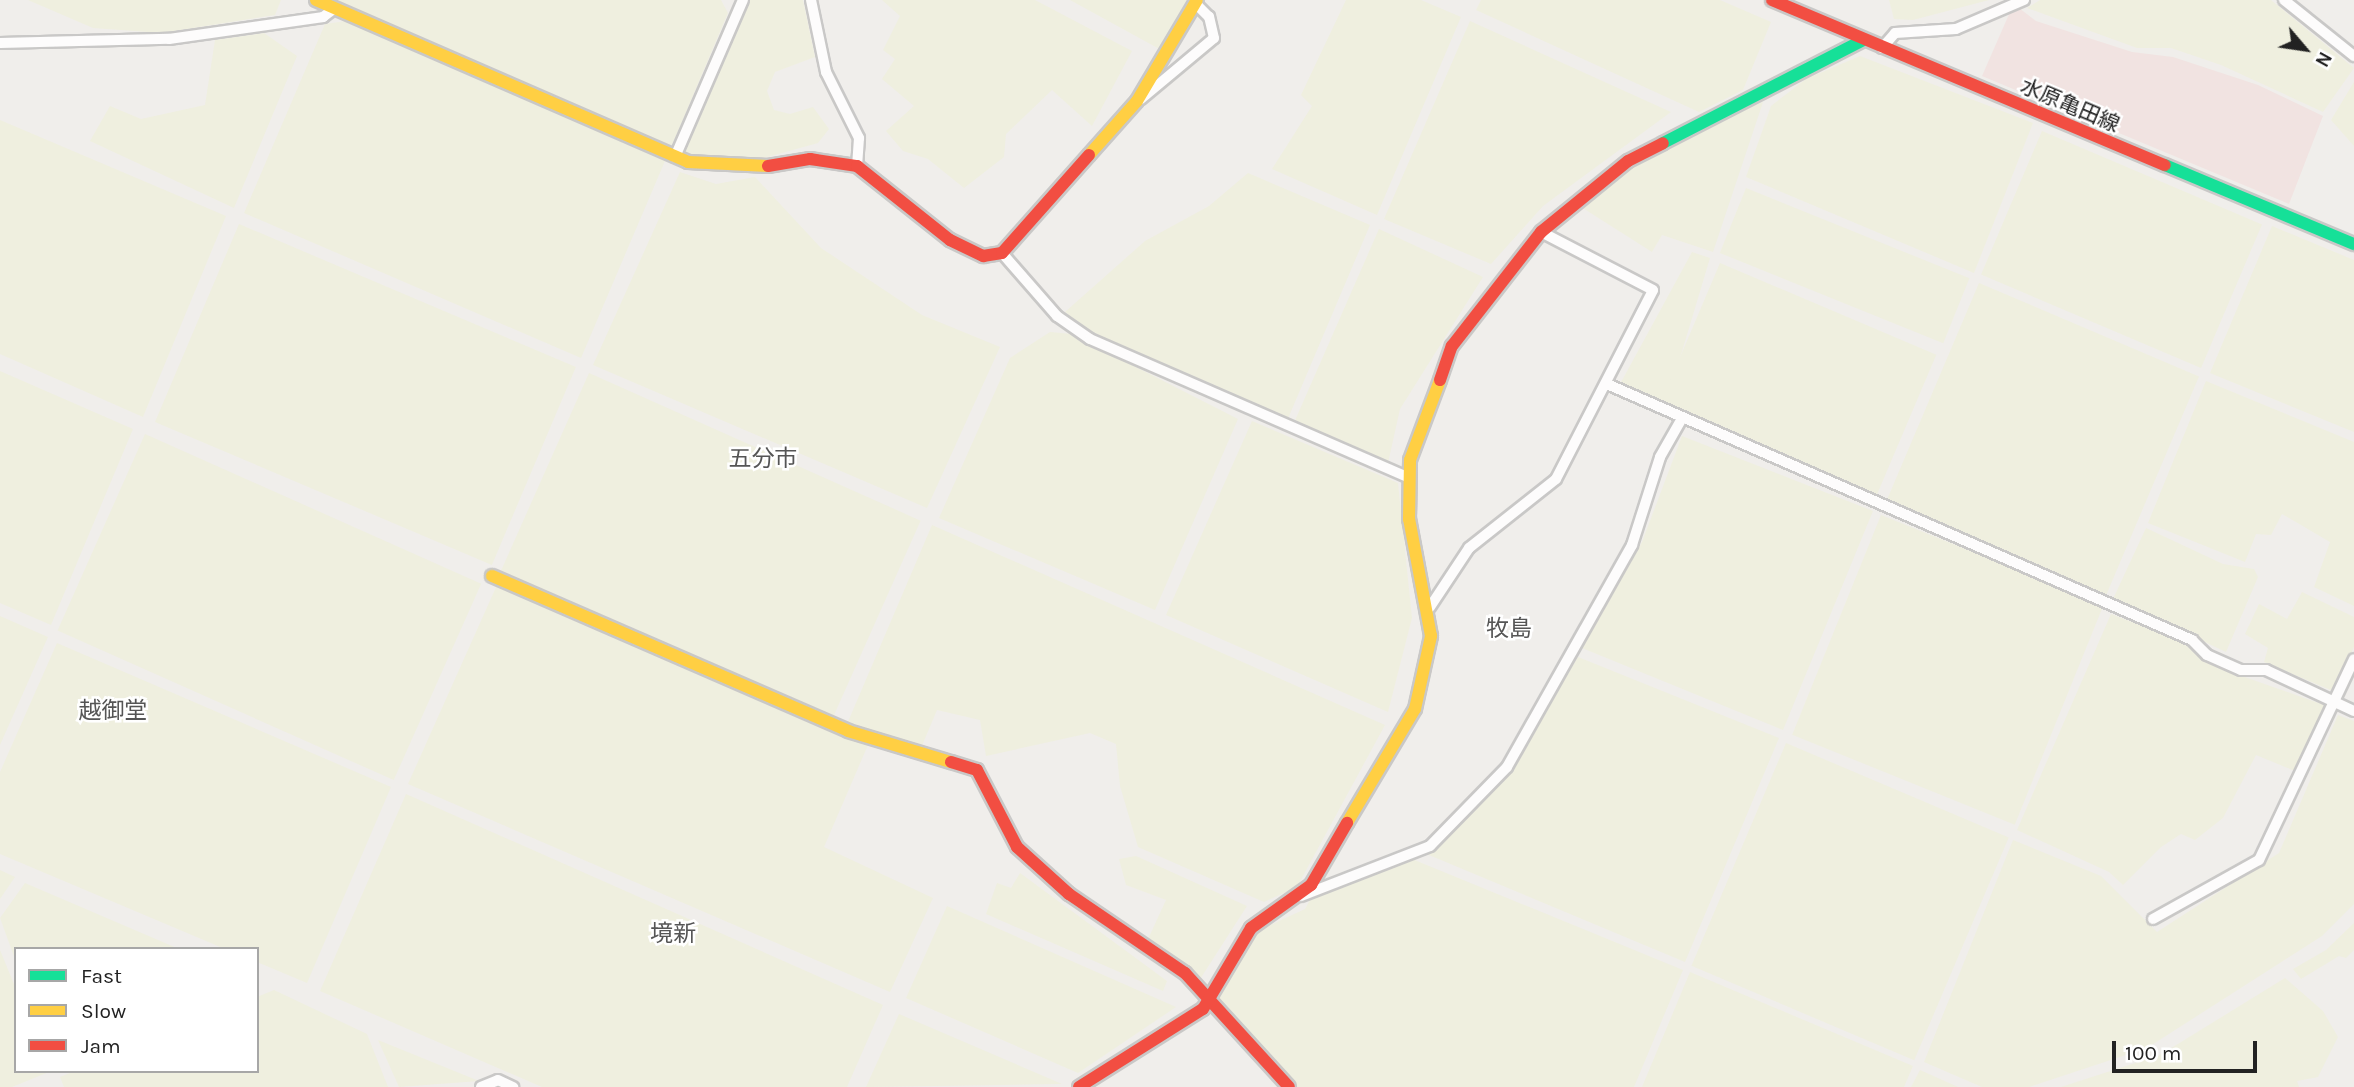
<!DOCTYPE html>
<meta charset="utf-8">
<style>
body{margin:0}
#map{position:relative;width:2354px;height:1087px;overflow:hidden;background:#f0eeeb;font-family:Karla,"Noto Sans JP",sans-serif}
div>[style]{position:absolute}
[style*='--x']{left:calc(var(--x)*1px);top:calc(var(--y)*1px);width:calc(var(--w)*1px);rotate:calc(var(--a)*1deg)}
.commercial>*{inset:0;background:#f1e3e1}
.farmland>*{inset:0;background:#efefdf;transform-origin:0 0}
.roads{filter:drop-shadow(2px 0 #c9c8c7) drop-shadow(-2px 0 #c9c8c7) drop-shadow(0 2px #c9c8c7) drop-shadow(0 -2px #c9c8c7)}
.street>*{height:10px;margin:-5px;padding:0 5px;transform-origin:5px;border-radius:5px;background:#fdfcfc}
.fast>*{height:12px;margin:-6px;padding:0 6px;transform-origin:6px;border-radius:6px;background:#16e098}
.slow>*{height:12px;margin:-6px;padding:0 6px;transform-origin:6px;border-radius:6px;background:#ffcf43}
.jam>*{height:12px;margin:-6px;padding:0 6px;transform-origin:6px;border-radius:6px;background:#f24e42}
span{translate:-50% -50%;white-space:nowrap;text-align:center;line-height:1.15;-webkit-text-stroke:5px #fff;paint-order:stroke}
.street-label{font-size:21px;color:#222}
.neighbourhood-label{font-size:23px;color:#555}
.legend{position:absolute;left:14px;top:947px;width:245px;height:126px;box-sizing:border-box;background:#fff;border:2px solid #a7a7a7;margin:0;padding:9px 12px;list-style:none;font-size:21px;color:#222}
.legend li{display:flex;align-items:center;gap:14px;height:35px}
.legend b{width:35px;border:2px solid #a7a7a7}
.north{position:absolute;left:2270px;top:14px;width:70px;height:70px;-webkit-text-stroke:5px #fff;paint-order:stroke;rotate:119deg;font-size:19px;font-weight:700;line-height:28px;text-align:center;color:#222}
.north::after{content:'';display:block;margin:auto;width:24px;height:32px;background:#222;clip-path:polygon(50% 0,100% 100%,50% 72%,0 100%)}
.scale{position:absolute;left:2112px;top:1041px;width:145px;height:32px;box-sizing:border-box;border:4px solid #222;border-top:0;padding-left:9px;font-size:21px;line-height:24px;white-space:nowrap;color:#222;-webkit-text-stroke:5px #fff;paint-order:stroke}
</style>
<div id="map">
<div class="commercial">
<i style="clip-path:polygon(2019px 8px,2036px 21px,2132px 52px,2173px 57px,2258px 85px,2323px 116px,2289px 204px,1982px 76px,2010px 12px)"></i>
</div>
<div class="farmland">
<i style="clip-path:polygon(28px 0,281px 0,275px 15px,162px 33px,93px 28px)"></i>
<i style="clip-path:polygon(335px 0,721px 0,728px 13px,670px 150px)"></i>
<i style="clip-path:polygon(748px 0,803px 0,815px 57px,775px 72px,767px 91px,774px 110px,790px 114px,813px 107px,829px 129px,818px 143px,753px 161px,720px 164px,680px 155px)"></i>
<i style="clip-path:polygon(882px 0,1035px 0,1132px 51px,1092px 126px,1052px 90px,1006px 134px,1004px 157px,964px 188px,928px 159px,903px 151px,886px 131px,914px 106px,882px 79px,895px 59px,883px 50px,900px 16px)"></i>
<i style="clip-path:polygon(1070px 0,1190px 0,1163px 51px)"></i>
<i style="clip-path:polygon(1346px 0,1421px 0,1461px 17px,1377px 215px,1272px 169px,1312px 106px,1301px 95px)"></i>
<i style="clip-path:polygon(1481px 0,1720px 0,1771px 22px,1743px 90px,1699px 112px,1476px 10px)"></i>
<i style="clip-path:polygon(1889px 0,1989px 0,1913px 20px,1894px 19px)"></i>
<i style="clip-path:polygon(2040px 0,2271px 0,2354px 68px,2323px 112px,2221px 65px,2171px 48px,2137px 48px,2027px 8px)"></i>
<i style="clip-path:polygon(346px 21px,665px 161px,581px 358px,244px 213px,325px 24px)"></i>
<i style="clip-path:polygon(1470px 21px,1671px 112px,1543px 206px,1491px 264px,1384px 219px)"></i>
<i style="clip-path:polygon(264px 33px,297px 56px,234px 208px,90px 141px,110px 106px,141px 119px,205px 105px,215px 40px)"></i>
<i style="clip-path:polygon(1860px 56px,2033px 123px,1974px 273px,1746px 177px,1771px 106px,1806px 79px)"></i>
<i style="clip-path:polygon(2354px 82px,2354px 146px,2331px 120px)"></i>
<i style="clip-path:polygon(1763px 102px,1713px 252px,1662px 235px,1652px 252px,1578px 205px,1658px 147px)"></i>
<i style="clip-path:polygon(0 120px,226px 216px,143px 417px,0 354px)"></i>
<i style="left:2042px;top:131px;width:239px;height:156px;rotate:23deg"></i>
<i style="clip-path:polygon(680px 172px,716px 184px,755px 177px,821px 248px,922px 315px,1000px 347px,927px 508px,593px 365px)"></i>
<i style="clip-path:polygon(1248px 173px,1370px 225px,1287px 421px,1088px 332px,1065px 312px,1145px 241px,1209px 206px)"></i>
<i style="left:1746px;top:188px;width:241px;height:70px;rotate:22deg"></i>
<i style="left:239px;top:224px;width:366px;height:215px;rotate:23deg"></i>
<i style="clip-path:polygon(2272px 226px,2354px 260px,2354px 432px,2210px 373px)"></i>
<i style="clip-path:polygon(1379px 229px,1483px 277px,1400px 409px,1388px 463px,1293px 425px)"></i>
<i style="clip-path:polygon(1692px 252px,1710px 258px,1666px 405px,1619px 386px)"></i>
<i style="left:1720px;top:263px;width:235px;height:157px;rotate:23deg"></i>
<i style="left:1979px;top:283px;width:239px;height:238px;rotate:23deg"></i>
<i style="clip-path:polygon(1050px 332px,1071px 334px,1238px 419px,1155px 610px,939px 518px,1010px 358px)"></i>
<i style="clip-path:polygon(0 371px,133px 429px,51px 625px,0 603px)"></i>
<i style="left:589px;top:373px;width:363px;height:218px;rotate:24deg"></i>
<i style="clip-path:polygon(2206px 381px,2354px 442px,2354px 606px,2314px 587px,2330px 542px,2282px 514px,2271px 535px,2256px 534px,2245px 562px,2148px 523px)"></i>
<i style="clip-path:polygon(1252px 421px,1398px 483px,1412px 618px,1388px 712px,1166px 615px)"></i>
<i style="left:145px;top:434px;width:368px;height:215px;rotate:24deg"></i>
<i style="clip-path:polygon(1682px 436px,1873px 511px,1783px 730px,1582px 648px,1642px 542px)"></i>
<i style="left:1881px;top:515px;width:240px;height:237px;rotate:22deg"></i>
<i style="clip-path:polygon(932px 525px,1385px 725px,1297px 887px,1264px 902px,1138px 847px,1120px 786px,1116px 744px,1090px 733px,986px 756px,980px 720px,937px 710px,921px 748px,847px 724px)"></i>
<i style="clip-path:polygon(2146px 528px,2223px 564px,2254px 569px,2258px 577px,2226px 652px,2113px 599px)"></i>
<i style="clip-path:polygon(497px 585px,868px 745px,824px 847px,933px 898px,890px 992px,408px 784px)"></i>
<i style="clip-path:polygon(2302px 592px,2354px 617px,2354px 647px,2333px 691px,2264px 662px,2268px 648px,2245px 634px,2259px 604px,2287px 619px)"></i>
<i style="clip-path:polygon(2111px 614px,2189px 644px,2200px 657px,2239px 675px,2327px 706px,2295px 771px,2256px 755px,2223px 818px,2195px 840px,2181px 834px,2161px 847px,2123px 885px,2109px 872px,2017px 830px)"></i>
<i style="clip-path:polygon(0 616px,48px 637px,0 745px)"></i>
<i style="clip-path:polygon(57px 643px,391px 787px,307px 983px,257px 962px,257px 949px,225px 949px,0 854px,0 772px)"></i>
<i style="clip-path:polygon(1578px 657px,1779px 738px,1685px 962px,1417px 850px,1515px 760px)"></i>
<i style="clip-path:polygon(2338px 715px,2354px 721px,2354px 904px,2322px 936px,2147px 1048px,2029px 1087px,1982px 1087px,1924px 1062px,2013px 840px,2101px 876px,2157px 932px,2279px 853px)"></i>
<i style="left:1786px;top:743px;width:242px;height:242px;rotate:23deg"></i>
<i style="clip-path:polygon(406px 794px,883px 1005px,847px 1087px,542px 1087px,320px 991px)"></i>
<i style="clip-path:polygon(1136px 856px,1247px 906px,1195px 987px,1143px 950px,1166px 900px,1126px 885px,1119px 859px)"></i>
<i style="clip-path:polygon(1412px 859px,1683px 970px,1634px 1087px,1284px 1087px,1217px 997px,1241px 954px,1260px 930px,1305px 909px,1311px 898px)"></i>
<i style="clip-path:polygon(0 870px,15px 877px,0 899px)"></i>
<i style="clip-path:polygon(1020px 873px,1167px 981px,1163px 991px,986px 914px,997px 883px,1011px 888px)"></i>
<i style="clip-path:polygon(25px 883px,179px 949px,16px 949px,16px 962px,0 918px)"></i>
<i style="clip-path:polygon(947px 906px,1176px 1007px,1078px 1073px,906px 998px)"></i>
<i style="clip-path:polygon(2354px 923px,2354px 950px,2346px 958px,2339px 956px,2301px 979px,2293px 969px,2326px 950px)"></i>
<i style="clip-path:polygon(0 950px,16px 989px,16px 1071px,49px 1072px,12px 1087px,0 1087px)"></i>
<i style="clip-path:polygon(1690px 972px,1913px 1066px,1904px 1087px,1642px 1087px)"></i>
<i style="clip-path:polygon(2285px 978px,2323px 1011px,2338px 1037px,2318px 1077px,2297px 1081px,2299px 1087px,2061px 1087px,2160px 1055px)"></i>
<i style="clip-path:polygon(274px 990px,367px 1034px,388px 1087px,64px 1087px,60px 1077px,75px 1071px,257px 1071px,257px 997px)"></i>
<i style="clip-path:polygon(899px 1014px,1062px 1084px,866px 1087px)"></i>
<i style="clip-path:polygon(378px 1040px,479px 1081px,399px 1087px)"></i>
<i style="clip-path:polygon(1920px 1070px,1958px 1087px,1911px 1087px)"></i>
</div>
<div class="roads">
<div class="street">
<i style="--x:811;--y:0;--w:74;--a:78.2"></i>
<i style="--x:826;--y:72;--w:74;--a:63.4"></i>
<i style="--x:859;--y:138;--w:28;--a:94"></i>
<i style="--x:2284;--y:0;--w:90;--a:38.7"></i>
<i style="--x:0;--y:43;--w:169;--a:-1.4"></i>
<i style="--x:169;--y:39;--w:156;--a:-8.1"></i>
<i style="--x:323;--y:17;--w:15;--a:-37"></i>
<i style="--x:1882;--y:48;--w:20;--a:-49"></i>
<i style="--x:1895;--y:33;--w:61;--a:-3.8"></i>
<i style="--x:1956;--y:29;--w:74;--a:-23.1"></i>
<i style="--x:1141;--y:99;--w:95;--a:-39.9"></i>
<i style="--x:1214;--y:38;--w:22;--a:-103"></i>
<i style="--x:1209;--y:17;--w:20;--a:-135"></i>
<i style="--x:675;--y:157;--w:171;--a:-66.6"></i>
<i style="--x:1002;--y:253;--w:84;--a:48.9"></i>
<i style="--x:1057;--y:316;--w:40;--a:34.9"></i>
<i style="--x:1090;--y:339;--w:346;--a:23.5"></i>
<i style="--x:1607;--y:384;--w:639;--a:23.63"></i>
<i style="--x:2192;--y:640;--w:21;--a:45"></i>
<i style="--x:2207;--y:655;--w:37;--a:24"></i>
<i style="--x:2241;--y:670;--w:25;--a:0"></i>
<i style="--x:2266;--y:670;--w:97;--a:25"></i>
<i style="--x:1430;--y:607;--w:71;--a:-56.5"></i>
<i style="--x:1469;--y:548;--w:111;--a:-38.4"></i>
<i style="--x:1556;--y:479;--w:212;--a:-62.8"></i>
<i style="--x:1653;--y:290;--w:126;--a:-152.6"></i>
<i style="--x:1301;--y:896;--w:138;--a:-21.2"></i>
<i style="--x:1430;--y:846;--w:110;--a:-45.7"></i>
<i style="--x:1507;--y:767;--w:255;--a:-60.6"></i>
<i style="--x:1632;--y:545;--w:92;--a:-72.3"></i>
<i style="--x:1660;--y:457;--w:43;--a:-60.4"></i>
<i style="--x:2153;--y:919;--w:121;--a:-29.1"></i>
<i style="--x:2259;--y:860;--w:222;--a:-64.7"></i>
<i style="--x:481;--y:1087;--w:18;--a:-22"></i>
<i style="--x:498;--y:1080;--w:17;--a:25"></i>
</div>
<div class="fast">
<i style="--x:1663;--y:143;--w:225;--a:-27.2"></i>
<i style="--x:2165;--y:165;--w:205;--a:22.7"></i>
</div>
<div class="slow">
<i style="--x:316;--y:0;--w:406;--a:23.5"></i>
<i style="--x:688;--y:162;--w:80;--a:2.9"></i>
<i style="--x:1089;--y:155;--w:72;--a:-48.4"></i>
<i style="--x:1137;--y:101;--w:117;--a:-59.3"></i>
<i style="--x:492;--y:576;--w:388;--a:23.5"></i>
<i style="--x:848;--y:731;--w:108;--a:16.8"></i>
<i style="--x:1347;--y:823;--w:133;--a:-59.2"></i>
<i style="--x:1415;--y:709;--w:75;--a:-77.6"></i>
<i style="--x:1431;--y:636;--w:119;--a:-100.6"></i>
<i style="--x:1409;--y:519;--w:59;--a:-89"></i>
<i style="--x:1410;--y:460;--w:85;--a:-69.4"></i>
</div>
<div class="jam">
<i style="--x:1772;--y:0;--w:426;--a:22.8"></i>
<i style="--x:768;--y:166;--w:43;--a:-9.5"></i>
<i style="--x:810;--y:159;--w:48;--a:8.5"></i>
<i style="--x:857;--y:166;--w:119;--a:38.5"></i>
<i style="--x:950;--y:240;--w:37;--a:26"></i>
<i style="--x:983;--y:256;--w:19;--a:-9"></i>
<i style="--x:1002;--y:253;--w:131;--a:-48.4"></i>
<i style="--x:1440;--y:380;--w:36;--a:-71"></i>
<i style="--x:1452;--y:346;--w:145;--a:-52"></i>
<i style="--x:1541;--y:232;--w:112;--a:-39.2"></i>
<i style="--x:1628;--y:161;--w:39;--a:-27"></i>
<i style="--x:951;--y:762;--w:27;--a:17"></i>
<i style="--x:977;--y:770;--w:87;--a:62.5"></i>
<i style="--x:1017;--y:847;--w:70;--a:42.1"></i>
<i style="--x:1069;--y:894;--w:140;--a:34.3"></i>
<i style="--x:1185;--y:973;--w:154;--a:47.6"></i>
<i style="--x:1079;--y:1087;--w:146;--a:-32.2"></i>
<i style="--x:1203;--y:1009;--w:94;--a:-59.3"></i>
<i style="--x:1251;--y:928;--w:74;--a:-35.6"></i>
<i style="--x:1311;--y:885;--w:72;--a:-59.9"></i>
</div>
</div>
<div class="street-label">
<span style="left:2070px;top:105px;rotate:23deg">水原亀田線</span>
</div>
<div class="neighbourhood-label">
<span style="left:763px;top:459px">五分市</span>
<span style="left:1509px;top:629px">牧島</span>
<span style="left:113px;top:711px">越御堂</span>
<span style="left:673px;top:934px">境新</span>
</div>
<ul class="legend">
<li><b style="height:9px;background:#16e098"></b>Fast</li>
<li><b style="height:9px;background:#ffcf43"></b>Slow</li>
<li><b style="height:9px;background:#f24e42"></b>Jam</li>
</ul>
<div class="north">N</div>
<div class="scale">100 m</div>
</div>
